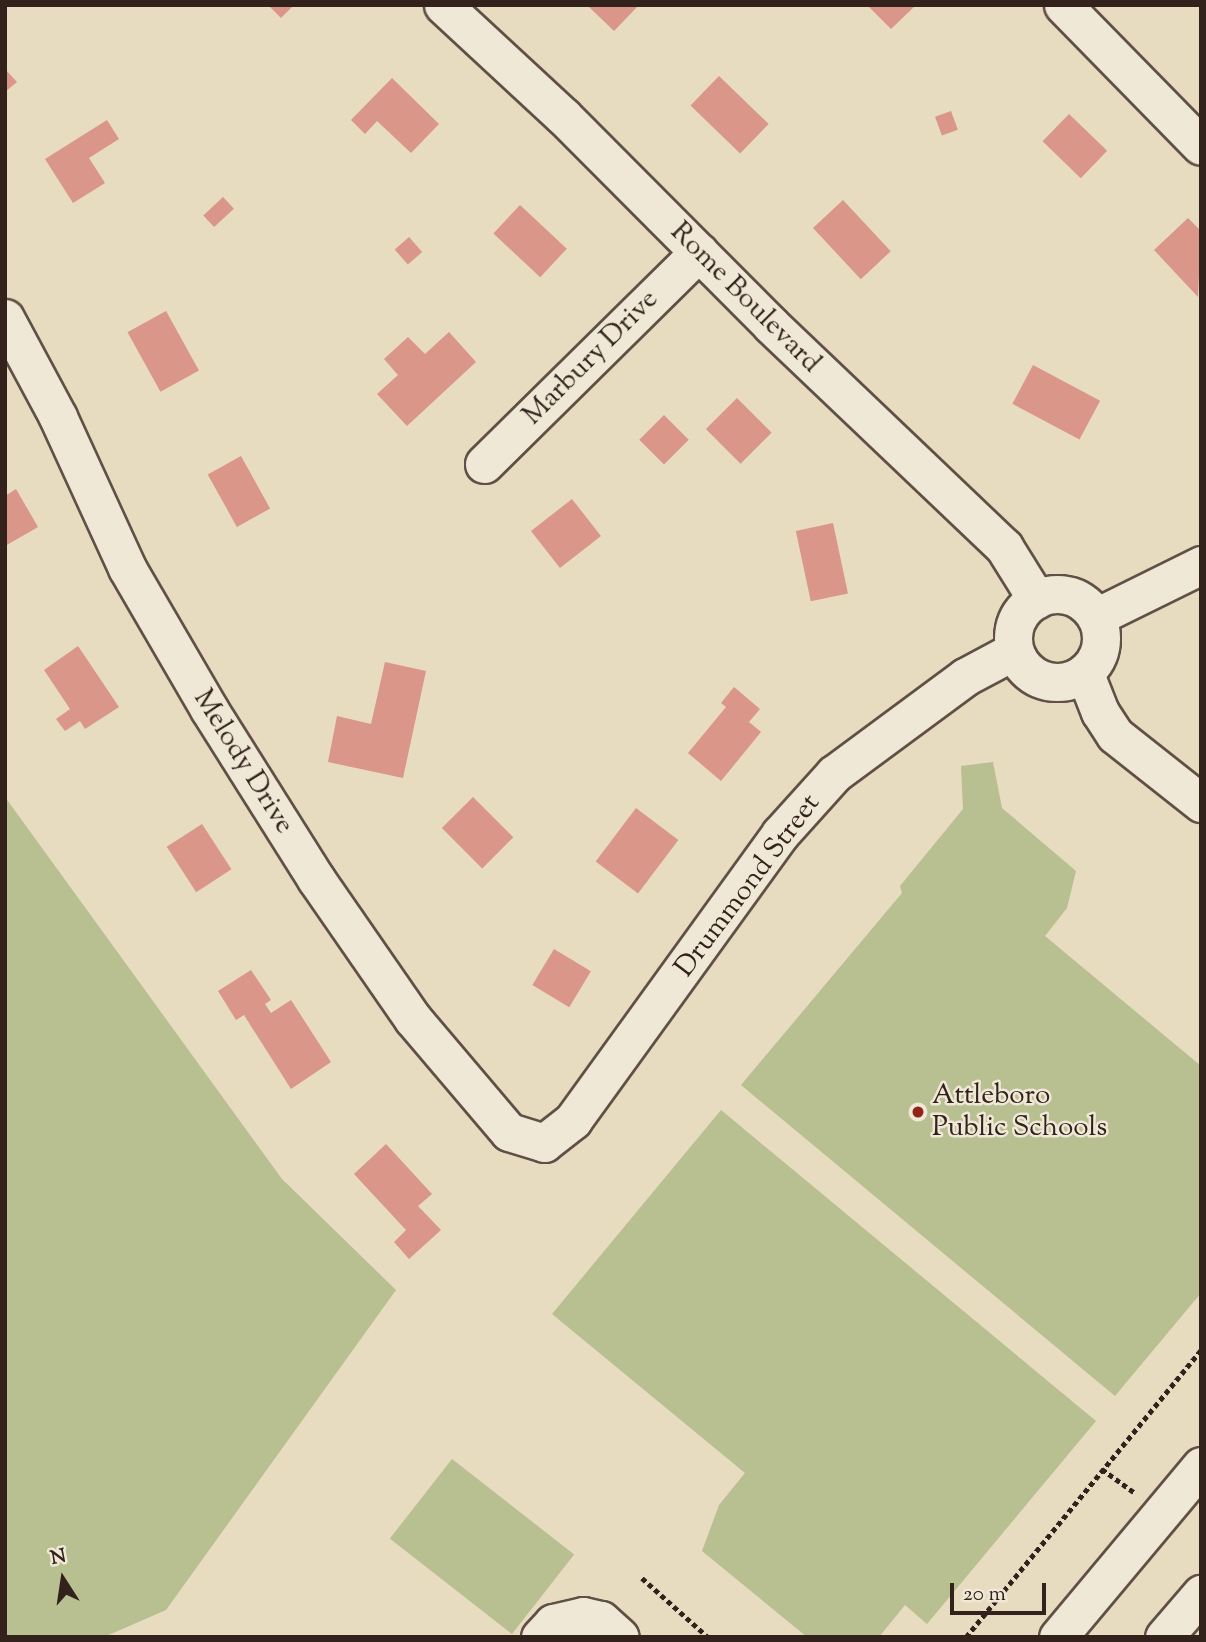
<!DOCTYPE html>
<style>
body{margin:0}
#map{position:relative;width:1206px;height:1642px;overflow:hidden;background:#e7dbc0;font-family:"Sorts Mill Goudy",serif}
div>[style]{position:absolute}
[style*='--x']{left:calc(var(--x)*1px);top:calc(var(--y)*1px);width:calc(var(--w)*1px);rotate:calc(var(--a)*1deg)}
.green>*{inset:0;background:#b8bf90;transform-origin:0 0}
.building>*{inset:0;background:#d99689;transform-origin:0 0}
.path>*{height:4.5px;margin-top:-2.25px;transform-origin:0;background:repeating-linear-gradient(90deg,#33221c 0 5px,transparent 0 8.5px)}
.roads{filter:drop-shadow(2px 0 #605045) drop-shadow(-2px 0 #605045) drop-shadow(0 2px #605045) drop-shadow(0 -2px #605045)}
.minor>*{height:37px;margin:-18.5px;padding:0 18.5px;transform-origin:18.5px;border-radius:18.5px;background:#efe8d6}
.minor>.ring{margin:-18.5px;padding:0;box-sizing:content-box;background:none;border:37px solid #efe8d6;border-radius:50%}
.dots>*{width:19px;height:19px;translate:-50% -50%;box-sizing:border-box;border:4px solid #efe8d6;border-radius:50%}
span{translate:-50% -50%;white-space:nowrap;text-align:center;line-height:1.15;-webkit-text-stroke:5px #efe8d6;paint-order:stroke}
.street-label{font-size:28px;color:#33221c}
.poi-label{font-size:28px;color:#33221c}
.left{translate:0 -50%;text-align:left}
.frame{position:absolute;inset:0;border:7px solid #33221c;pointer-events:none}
.north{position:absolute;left:28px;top:1544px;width:70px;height:70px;-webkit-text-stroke:5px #efe8d6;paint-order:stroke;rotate:348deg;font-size:19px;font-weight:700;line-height:28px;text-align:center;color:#33221c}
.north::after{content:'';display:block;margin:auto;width:24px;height:32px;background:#33221c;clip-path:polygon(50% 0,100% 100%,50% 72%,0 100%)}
.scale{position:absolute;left:950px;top:1583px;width:96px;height:32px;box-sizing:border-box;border:4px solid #33221c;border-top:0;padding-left:9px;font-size:21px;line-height:24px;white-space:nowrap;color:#33221c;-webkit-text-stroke:5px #efe8d6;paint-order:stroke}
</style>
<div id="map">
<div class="green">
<i style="clip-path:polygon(993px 762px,1002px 808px,1076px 871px,1067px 908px,1045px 936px,1201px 1066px,1201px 1293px,1115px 1396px,741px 1085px,902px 893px,900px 886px,963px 809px,961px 766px)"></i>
<i style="clip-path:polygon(5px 797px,282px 1179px,396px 1290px,166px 1610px,104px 1637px,5px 1637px)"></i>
<i style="clip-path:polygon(721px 1110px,1096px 1421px,927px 1624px,905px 1605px,879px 1637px,807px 1637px,702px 1551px,719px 1505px,745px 1473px,552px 1314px)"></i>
<i style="left:452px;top:1459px;width:155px;height:101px;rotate:38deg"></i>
</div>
<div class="building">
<i style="clip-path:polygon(268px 5px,294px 5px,281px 18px)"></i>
<i style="clip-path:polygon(587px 5px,639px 5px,614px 31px)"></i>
<i style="clip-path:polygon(867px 5px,916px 5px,891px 29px)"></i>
<i style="clip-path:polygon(5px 69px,17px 82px,5px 92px)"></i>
<i style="left:719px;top:76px;width:69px;height:41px;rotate:44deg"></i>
<i style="clip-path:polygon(392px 78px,439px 124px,411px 153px,377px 121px,365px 134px,351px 120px)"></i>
<i style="left:951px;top:111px;width:20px;height:17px;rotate:70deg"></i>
<i style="left:1069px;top:114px;width:53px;height:38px;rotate:44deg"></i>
<i style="clip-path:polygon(107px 120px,119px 139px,89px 158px,105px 183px,73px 203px,45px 159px)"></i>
<i style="left:223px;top:197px;width:16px;height:27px;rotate:47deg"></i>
<i style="left:843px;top:200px;width:70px;height:41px;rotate:47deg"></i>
<i style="left:520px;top:205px;width:64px;height:39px;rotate:43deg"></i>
<i style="clip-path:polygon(1188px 218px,1201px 231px,1198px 297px,1154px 250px)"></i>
<i style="left:409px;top:237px;width:20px;height:19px;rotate:49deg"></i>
<i style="left:166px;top:311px;width:68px;height:44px;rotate:61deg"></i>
<i style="clip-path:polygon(449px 332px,476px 362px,407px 426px,377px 394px,398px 375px,384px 359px,408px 337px,425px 354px)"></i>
<i style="left:1033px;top:365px;width:76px;height:44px;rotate:28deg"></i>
<i style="left:737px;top:398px;width:49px;height:44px;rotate:45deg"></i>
<i style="left:664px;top:415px;width:35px;height:35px;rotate:45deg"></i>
<i style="left:241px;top:456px;width:60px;height:38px;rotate:61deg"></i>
<i style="clip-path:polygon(16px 489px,38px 527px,5px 546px,5px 496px)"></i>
<i style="left:572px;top:499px;width:47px;height:52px;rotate:52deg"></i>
<i style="left:833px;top:523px;width:72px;height:38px;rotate:78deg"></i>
<i style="clip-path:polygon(78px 646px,119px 707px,85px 729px,80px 721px,65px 731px,56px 719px,70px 709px,44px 670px)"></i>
<i style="clip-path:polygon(385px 662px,426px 671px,403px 778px,328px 762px,337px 716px,371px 724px)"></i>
<i style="clip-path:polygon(734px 687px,760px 709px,749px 722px,761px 732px,721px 781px,688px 753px,726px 707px,721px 703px)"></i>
<i style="left:473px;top:797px;width:57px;height:44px;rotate:45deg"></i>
<i style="left:636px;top:808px;width:53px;height:67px;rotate:37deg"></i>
<i style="left:202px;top:824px;width:54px;height:42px;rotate:57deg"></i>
<i style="left:554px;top:949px;width:43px;height:42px;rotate:31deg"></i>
<i style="clip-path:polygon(251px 970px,271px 1000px,265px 1004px,271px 1013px,291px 1000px,331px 1062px,291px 1089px,244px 1015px,236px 1020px,218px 991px)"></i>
<i style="clip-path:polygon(386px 1144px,432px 1194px,418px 1206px,441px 1230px,409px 1259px,394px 1242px,406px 1230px,354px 1174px)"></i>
</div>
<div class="path">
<i style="--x:1102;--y:1469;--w:41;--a:36"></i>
<i style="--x:642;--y:1578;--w:89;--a:41.8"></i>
<i style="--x:966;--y:1637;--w:371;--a:-50.7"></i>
</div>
<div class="roads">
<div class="minor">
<i style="--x:443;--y:5;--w:163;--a:42.8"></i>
<i style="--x:563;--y:116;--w:295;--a:45.1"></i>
<i style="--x:771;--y:325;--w:322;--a:43.6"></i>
<i style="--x:1004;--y:547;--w:62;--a:58.1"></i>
<i style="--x:1063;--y:5;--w:197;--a:45.6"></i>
<i style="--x:5;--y:318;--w:112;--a:61.8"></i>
<i style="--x:58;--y:417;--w:166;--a:65.4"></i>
<i style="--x:127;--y:568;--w:163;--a:59.8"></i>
<i style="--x:209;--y:709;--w:201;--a:57.8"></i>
<i style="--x:316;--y:879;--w:170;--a:55.3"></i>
<i style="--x:413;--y:1019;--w:148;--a:49.7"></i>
<i style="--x:509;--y:1132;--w:37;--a:17"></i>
<i style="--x:544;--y:1143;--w:37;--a:-38"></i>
<i style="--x:573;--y:1120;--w:353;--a:-54.1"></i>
<i style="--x:780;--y:834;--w:81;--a:-48"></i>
<i style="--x:834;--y:774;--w:163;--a:-36.5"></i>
<i style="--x:965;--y:677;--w:55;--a:-28"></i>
<i style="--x:484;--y:464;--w:302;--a:-44.6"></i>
<i class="ring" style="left:1013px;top:594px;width:51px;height:51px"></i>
<i style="--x:1098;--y:616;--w:115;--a:-26.3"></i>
<i style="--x:1085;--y:674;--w:41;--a:68.5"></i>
<i style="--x:1100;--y:712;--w:27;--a:57"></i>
<i style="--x:1115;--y:735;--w:110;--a:38.3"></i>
<i style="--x:540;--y:1637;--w:19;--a:-47"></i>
<i style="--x:553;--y:1623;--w:31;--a:-13"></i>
<i style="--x:583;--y:1616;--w:18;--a:13"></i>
<i style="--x:601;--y:1620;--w:25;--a:42"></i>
<i style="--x:1058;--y:1637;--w:223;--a:-50.1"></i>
<i style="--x:1164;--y:1637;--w:57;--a:-49.3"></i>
</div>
</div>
<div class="dots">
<i style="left:918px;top:1112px;background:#8f2418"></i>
</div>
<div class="street-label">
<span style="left:745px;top:298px;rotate:45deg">Rome Boulevard</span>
<span style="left:591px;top:358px;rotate:-45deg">Marbury Drive</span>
<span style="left:243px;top:762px;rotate:58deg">Melody Drive</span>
<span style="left:748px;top:886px;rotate:-53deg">Drummond Street</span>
</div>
<div class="poi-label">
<span class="left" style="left:932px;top:1112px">Attleboro<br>Public Schools</span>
</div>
<div class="frame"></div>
<div class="north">N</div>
<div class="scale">20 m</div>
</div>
